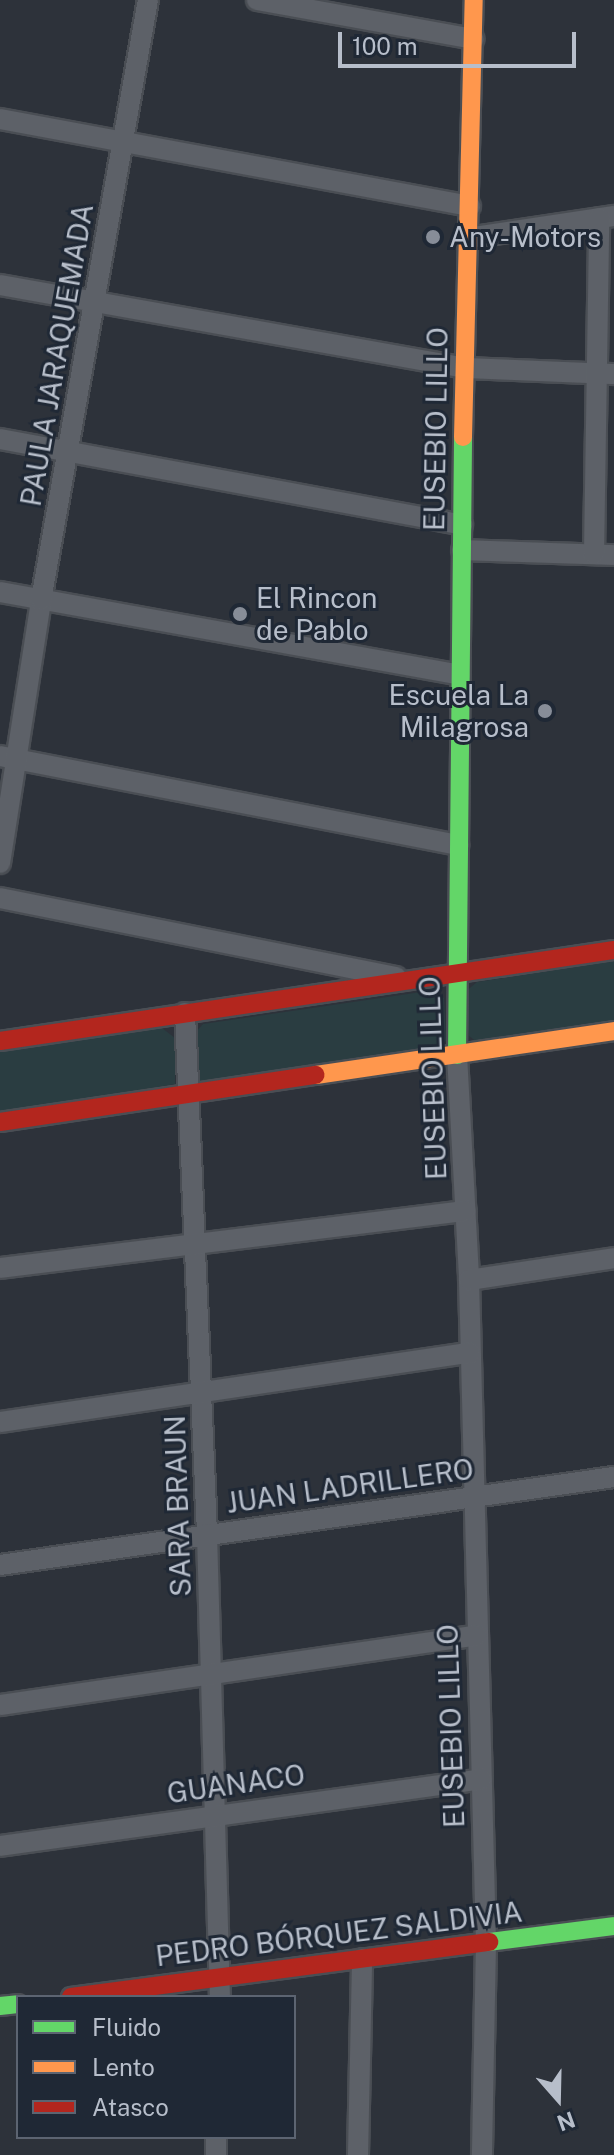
<!DOCTYPE html>
<meta charset="utf-8">
<style>
body{margin:0}
#map{position:relative;width:614px;height:2155px;overflow:hidden;background:#2d323a;font-family:"Public Sans",sans-serif}
div>[style]{position:absolute}
[style*='--x']{left:calc(var(--x)*1px);top:calc(var(--y)*1px);width:calc(var(--w)*1px);rotate:calc(var(--a)*1deg)}
.green>*{inset:0;background:#2a3d41}
.roads{filter:drop-shadow(2px 0 #4a4e54) drop-shadow(-2px 0 #4a4e54) drop-shadow(0 2px #4a4e54) drop-shadow(0 -2px #4a4e54)}
.street>*{height:20px;margin:-10px;padding:0 10px;transform-origin:10px;border-radius:10px;background:#5d6168}
.fast>*{height:18px;margin:-9px;padding:0 9px;transform-origin:9px;border-radius:9px;background:#63d668}
.slow>*{height:18px;margin:-9px;padding:0 9px;transform-origin:9px;border-radius:9px;background:#ff974d}
.jam>*{height:18px;margin:-9px;padding:0 9px;transform-origin:9px;border-radius:9px;background:#b3261e}
.dots>*{width:22px;height:22px;translate:-50% -50%;box-sizing:border-box;border:4px solid #1f2835;border-radius:50%}
span{translate:-50% -50%;white-space:nowrap;text-align:center;line-height:1.15;-webkit-text-stroke:6px #1f2835;paint-order:stroke}
.poi-label{font-size:28px;color:#b7beca}
.left{translate:0 -50%;text-align:left}
.right{translate:-100% -50%;text-align:right}
.street-label{font-size:28px;color:#b7beca}
.legend{position:absolute;left:16px;top:1995px;width:280px;height:144px;box-sizing:border-box;background:#1f2835;border:2px solid #5c6471;margin:0;padding:10px 14px;list-style:none;font-size:24px;color:#b7beca}
.legend li{display:flex;align-items:center;gap:16px;height:40px}
.legend b{width:40px;border:2px solid #5c6471}
.north{position:absolute;left:518px;top:2059px;width:80px;height:80px;-webkit-text-stroke:6px #1f2835;paint-order:stroke;rotate:160deg;font-size:22px;font-weight:700;line-height:32px;text-align:center;color:#b7beca}
.north::after{content:'';display:block;margin:auto;width:28px;height:36px;background:#b7beca;clip-path:polygon(50% 0,100% 100%,50% 72%,0 100%)}
.scale{position:absolute;left:338px;top:32px;width:238px;height:36px;box-sizing:border-box;border:4px solid #b7beca;border-top:0;padding-left:10px;font-size:24px;line-height:28px;white-space:nowrap;color:#b7beca;-webkit-text-stroke:6px #1f2835;paint-order:stroke}
</style>
<div id="map">
<div class="green">
<i style="clip-path:polygon(614px 961px,614px 1021px,481px 1045px,469px 1036px,465px 992px,477px 982px)"></i>
<i style="clip-path:polygon(435px 990px,444px 998px,446px 1041px,432px 1050px,202px 1086px,194px 1076px,193px 1035px,203px 1024px)"></i>
<i style="clip-path:polygon(162px 1028px,175px 1038px,175px 1084px,0 1115px,0 1052px)"></i>
</div>
<div class="roads">
<div class="street">
<i style="--x:257;--y:0;--w:220;--a:10.2"></i>
<i style="--x:0;--y:119;--w:478;--a:10.5"></i>
<i style="--x:468;--y:238;--w:148;--a:-8.6"></i>
<i style="--x:0;--y:285;--w:471;--a:10.1"></i>
<i style="--x:464;--y:368;--w:150;--a:2.3"></i>
<i style="--x:0;--y:439;--w:470;--a:10.5"></i>
<i style="--x:462;--y:550;--w:152;--a:1.9"></i>
<i style="--x:594;--y:554;--w:336;--a:-89.1"></i>
<i style="--x:0;--y:592;--w:467;--a:10.2"></i>
<i style="--x:0;--y:756;--w:467;--a:11"></i>
<i style="--x:0;--y:863;--w:266;--a:-81.1"></i>
<i style="--x:41;--y:600;--w:609;--a:-79.89"></i>
<i style="--x:0;--y:898;--w:404;--a:11.3"></i>
<i style="--x:185;--y:1013;--w:521;--a:87.58"></i>
<i style="--x:207;--y:1534;--w:463;--a:88.4"></i>
<i style="--x:457;--y:1055;--w:225;--a:86.9"></i>
<i style="--x:469;--y:1280;--w:663;--a:88.53"></i>
<i style="--x:486;--y:1943;--w:212;--a:91.1"></i>
<i style="--x:0;--y:1268;--w:469;--a:-7"></i>
<i style="--x:469;--y:1280;--w:147;--a:-8.6"></i>
<i style="--x:0;--y:1422;--w:475;--a:-8.4"></i>
<i style="--x:0;--y:1565;--w:620;--a:-8.16"></i>
<i style="--x:0;--y:1705;--w:482;--a:-8.3"></i>
<i style="--x:0;--y:1846;--w:486;--a:-7.9"></i>
<i style="--x:216;--y:2155;--w:18;--a:-90"></i>
<i style="--x:358;--y:2155;--w:196;--a:-88.8"></i>
</div>
<div class="fast">
<i style="--x:457;--y:1055;--w:618;--a:-89.44"></i>
<i style="--x:489;--y:1942;--w:126;--a:-7.3"></i>
<i style="--x:0;--y:2006;--w:18;--a:-6"></i>
</div>
<div class="slow">
<i style="--x:463;--y:437;--w:437;--a:-88.6"></i>
<i style="--x:316;--y:1075;--w:301;--a:-8.4"></i>
</div>
<div class="jam">
<i style="--x:0;--y:1041;--w:621;--a:-8.43"></i>
<i style="--x:0;--y:1122;--w:319;--a:-8.5"></i>
<i style="--x:71;--y:1997;--w:422;--a:-7.5"></i>
</div>
</div>
<div class="dots">
<i style="left:433px;top:237px;background:#878d98"></i>
<i style="left:240px;top:614px;background:#878d98"></i>
<i style="left:545px;top:711px;background:#878d98"></i>
</div>
<div class="poi-label">
<span class="left" style="left:449px;top:237px">Any-Motors</span>
<span class="left" style="left:256px;top:614px">El Rincon<br>de Pablo</span>
<span class="right" style="left:529px;top:711px">Escuela La<br>Milagrosa</span>
</div>
<div class="street-label">
<span style="left:57px;top:355px;rotate:-80deg">PAULA JARAQUEMADA</span>
<span style="left:436px;top:429px;rotate:-89deg">EUSEBIO LILLO</span>
<span style="left:433px;top:1078px;rotate:-92deg">EUSEBIO LILLO</span>
<span style="left:350px;top:1486px;rotate:-8deg">JUAN LADRILLERO</span>
<span style="left:178px;top:1506px;rotate:-92deg">SARA BRAUN</span>
<span style="left:451px;top:1726px;rotate:-92deg">EUSEBIO LILLO</span>
<span style="left:236px;top:1784px;rotate:-8deg">GUANACO</span>
<span style="left:339px;top:1934px;rotate:-7deg">PEDRO BÓRQUEZ SALDIVIA</span>
</div>
<ul class="legend">
<li><b style="height:10px;background:#63d668"></b>Fluido</li>
<li><b style="height:10px;background:#ff974d"></b>Lento</li>
<li><b style="height:10px;background:#b3261e"></b>Atasco</li>
</ul>
<div class="north">N</div>
<div class="scale">100 m</div>
</div>
